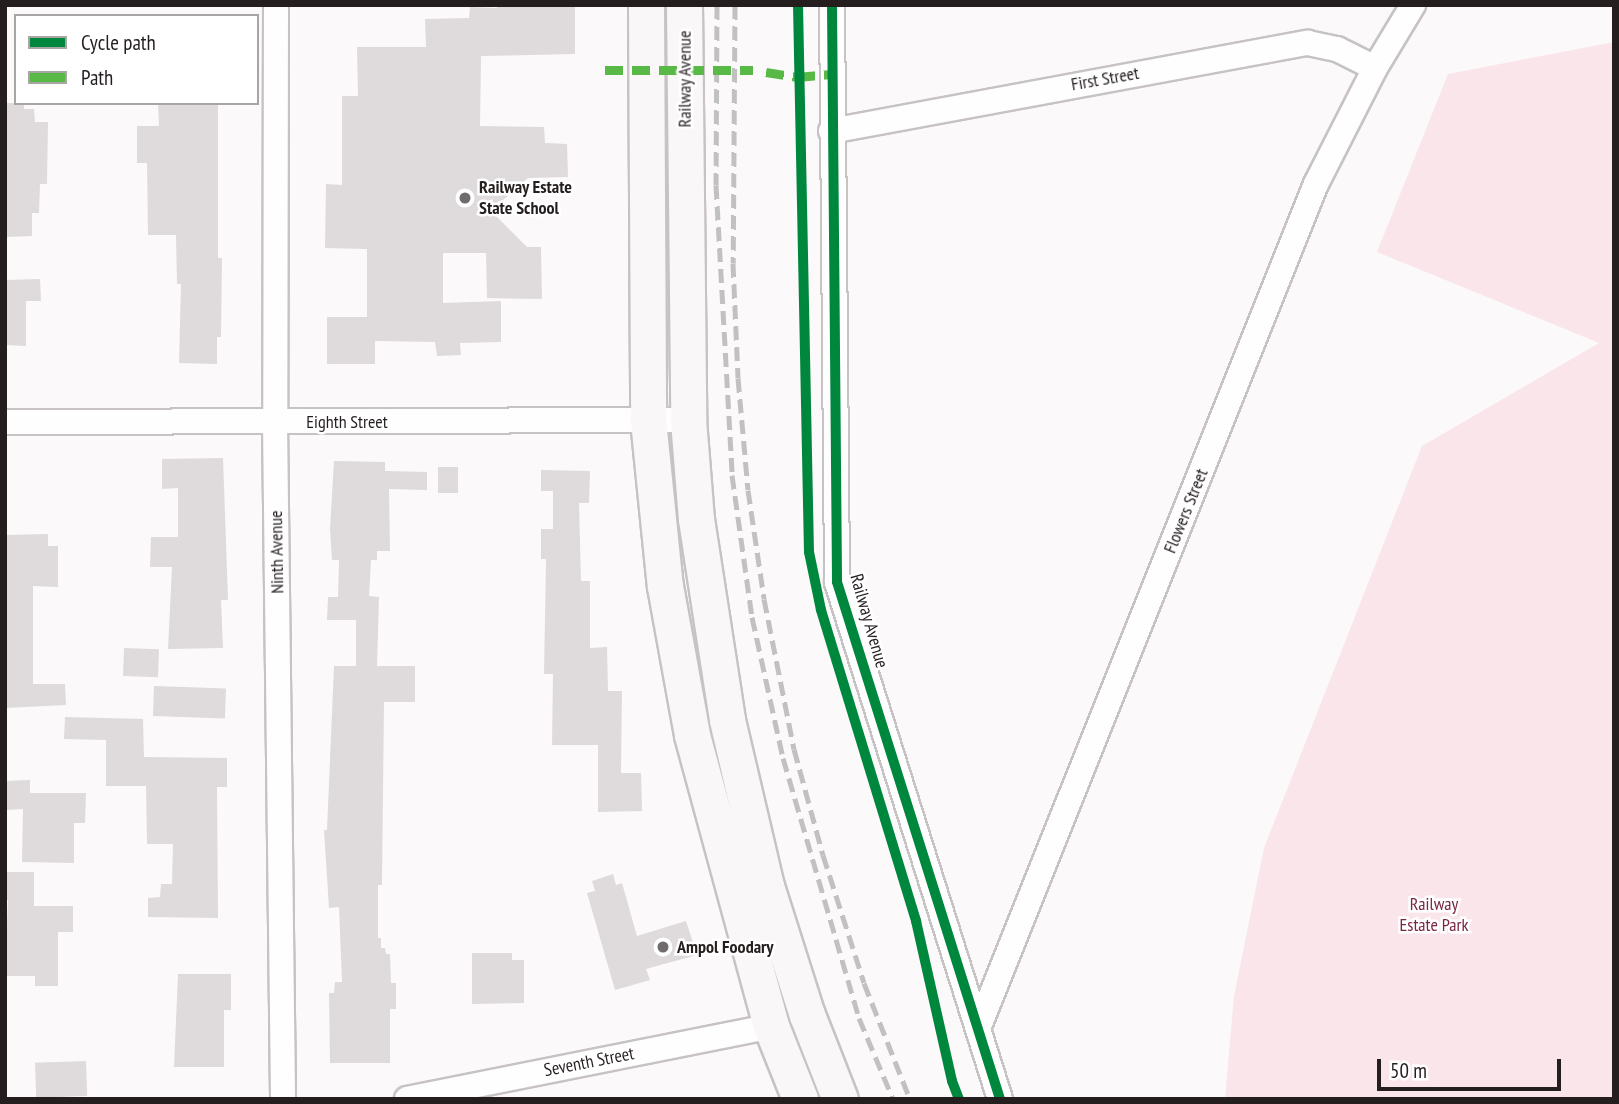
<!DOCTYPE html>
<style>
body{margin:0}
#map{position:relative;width:1619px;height:1104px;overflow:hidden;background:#fcf9fa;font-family:"PT Sans Narrow",sans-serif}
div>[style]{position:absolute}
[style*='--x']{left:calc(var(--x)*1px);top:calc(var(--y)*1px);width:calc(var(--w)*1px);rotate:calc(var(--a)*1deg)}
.green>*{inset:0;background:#fae5ea}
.building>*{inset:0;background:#dfdadb;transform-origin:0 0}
.roads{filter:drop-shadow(2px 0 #c7c3c4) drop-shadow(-2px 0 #c7c3c4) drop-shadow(0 2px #c7c3c4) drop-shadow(0 -2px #c7c3c4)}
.minor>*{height:24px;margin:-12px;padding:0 12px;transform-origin:12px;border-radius:12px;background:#fffefe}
.secondary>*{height:35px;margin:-17.5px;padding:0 17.5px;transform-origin:17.5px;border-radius:17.5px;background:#faf7f8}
.rail>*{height:5px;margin-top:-2.5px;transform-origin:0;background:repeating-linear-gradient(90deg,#c2c1c1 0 14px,transparent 0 21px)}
.quiet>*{height:9px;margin-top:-4.5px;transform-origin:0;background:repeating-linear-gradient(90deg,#58b947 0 18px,transparent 0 27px)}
.cycleway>*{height:10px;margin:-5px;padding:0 5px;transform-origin:5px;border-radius:5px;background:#00873e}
.dots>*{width:19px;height:19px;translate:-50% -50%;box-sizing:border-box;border:4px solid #fff;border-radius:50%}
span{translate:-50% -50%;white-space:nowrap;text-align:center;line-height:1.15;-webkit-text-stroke:5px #fff;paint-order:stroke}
.street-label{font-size:18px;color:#251e1f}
.poi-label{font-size:18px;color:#251e1f;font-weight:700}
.left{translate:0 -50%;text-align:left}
.park-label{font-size:18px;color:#7b2641}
.frame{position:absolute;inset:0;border:7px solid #251e1f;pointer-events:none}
.legend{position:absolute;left:14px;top:14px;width:245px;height:91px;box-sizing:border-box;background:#fff;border:2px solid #a8a5a5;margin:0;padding:9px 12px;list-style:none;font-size:21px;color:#251e1f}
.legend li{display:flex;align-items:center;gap:14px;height:35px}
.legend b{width:35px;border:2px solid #a8a5a5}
.scale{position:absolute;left:1377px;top:1059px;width:184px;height:32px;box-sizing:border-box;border:4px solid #251e1f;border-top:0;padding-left:9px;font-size:21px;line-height:24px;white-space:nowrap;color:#251e1f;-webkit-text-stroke:5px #fff;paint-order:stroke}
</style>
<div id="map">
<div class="green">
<i style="clip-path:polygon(1614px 42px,1614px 1099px,1225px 1099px,1234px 996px,1264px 848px,1422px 446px,1599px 343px,1377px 252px,1448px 74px)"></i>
</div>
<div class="building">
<i style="clip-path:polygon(497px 5px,575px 5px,575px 54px,481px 56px,480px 126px,544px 127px,545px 143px,567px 144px,568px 177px,528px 178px,491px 211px,527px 247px,541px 247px,542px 299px,487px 298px,486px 253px,443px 253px,443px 303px,501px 301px,501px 342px,460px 343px,461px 355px,437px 356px,435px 342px,375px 341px,375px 364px,327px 364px,327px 317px,367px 317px,367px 249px,325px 248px,326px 184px,342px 185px,342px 96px,358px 96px,357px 47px,426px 47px,425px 19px,469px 18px,470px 7px,497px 8px)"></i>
<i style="clip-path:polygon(5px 103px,24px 103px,24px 109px,34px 109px,35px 122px,48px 122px,47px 184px,40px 184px,39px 213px,32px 213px,32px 236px,5px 237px)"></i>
<i style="clip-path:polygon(158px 103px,218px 103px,218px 258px,222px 258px,221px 337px,217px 337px,217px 364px,179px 363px,181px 284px,177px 284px,176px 235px,148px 235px,147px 163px,137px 163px,137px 126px,159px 126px)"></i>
<i style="clip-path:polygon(40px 279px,41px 301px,26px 301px,26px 346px,5px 345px,5px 280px)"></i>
<i style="clip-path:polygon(223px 458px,228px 600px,221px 600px,223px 648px,168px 649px,172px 567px,150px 567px,151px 537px,178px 537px,178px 488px,162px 489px,162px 459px)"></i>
<i style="clip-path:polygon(334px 461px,385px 462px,385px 471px,427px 472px,427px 490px,389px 489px,390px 551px,377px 551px,377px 560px,371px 560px,369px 596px,379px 597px,377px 666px,415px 666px,415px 702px,384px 702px,382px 885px,378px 885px,378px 938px,381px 938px,381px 948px,385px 948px,386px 954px,390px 954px,391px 983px,396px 983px,396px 1009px,390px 1009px,390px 1063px,330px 1063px,329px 993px,334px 993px,335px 982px,342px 982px,339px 907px,329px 908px,324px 830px,327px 830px,334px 666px,356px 666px,356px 620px,327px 620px,328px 597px,338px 597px,339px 560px,332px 560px,330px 529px)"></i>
<i style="left:438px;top:467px;width:20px;height:26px"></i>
<i style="clip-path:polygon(541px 470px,590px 471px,589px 503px,579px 503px,581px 581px,590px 581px,590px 648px,607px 647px,608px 691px,622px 691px,621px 773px,641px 773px,642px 811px,598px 812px,598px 745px,552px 745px,553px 674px,544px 674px,546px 559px,541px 559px,541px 529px,553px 529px,553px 491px,541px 491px)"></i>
<i style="clip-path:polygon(48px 534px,48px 546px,58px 546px,58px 587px,33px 586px,33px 684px,65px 684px,66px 705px,5px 708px,5px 535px)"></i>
<i style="left:124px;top:648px;width:35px;height:28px;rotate:2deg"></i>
<i style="left:154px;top:686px;width:72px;height:30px;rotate:2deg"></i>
<i style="clip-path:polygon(65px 717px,143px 719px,144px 757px,227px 758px,227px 787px,217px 787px,218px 918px,148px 917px,148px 898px,160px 897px,161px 884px,172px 884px,173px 844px,147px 844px,146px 786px,106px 786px,106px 740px,64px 739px)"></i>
<i style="clip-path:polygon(30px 780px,30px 793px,86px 793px,85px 823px,74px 823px,74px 863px,22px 862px,23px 809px,5px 810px,5px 781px)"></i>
<i style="clip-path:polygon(5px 872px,34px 872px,34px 906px,73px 906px,73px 932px,58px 932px,58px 986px,35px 986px,35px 976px,5px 976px,8px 900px,5px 900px)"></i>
<i style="clip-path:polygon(613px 874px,616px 885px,622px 883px,637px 936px,686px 921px,697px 955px,646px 969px,650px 980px,615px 990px,587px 893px,595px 891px,592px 881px)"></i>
<i style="clip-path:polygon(472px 953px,512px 953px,512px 960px,524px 960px,524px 1003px,472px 1004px)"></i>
<i style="clip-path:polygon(178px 974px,231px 974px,231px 1010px,224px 1010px,224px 1067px,174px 1067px)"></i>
<i style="left:86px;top:1061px;width:35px;height:51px;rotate:88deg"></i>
</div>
<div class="roads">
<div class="minor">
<i style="--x:276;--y:5;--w:417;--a:90.1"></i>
<i style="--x:275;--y:422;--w:677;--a:89.32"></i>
<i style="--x:832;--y:5;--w:577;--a:89.5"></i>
<i style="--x:837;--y:582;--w:542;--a:72.5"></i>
<i style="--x:831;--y:131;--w:485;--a:-10.5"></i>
<i style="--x:1308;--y:43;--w:30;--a:12"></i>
<i style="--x:1337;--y:49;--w:42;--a:26.6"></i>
<i style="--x:5;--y:422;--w:683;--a:-0.17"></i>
<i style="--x:979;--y:1026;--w:907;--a:-68.19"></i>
<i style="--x:1316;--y:184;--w:130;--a:-63"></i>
<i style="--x:1375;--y:68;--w:74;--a:-58.9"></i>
<i style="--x:407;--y:1099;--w:371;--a:-11.3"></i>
</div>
<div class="secondary">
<i style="--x:646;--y:5;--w:415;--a:89.7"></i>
<i style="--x:648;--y:420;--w:167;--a:84.2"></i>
<i style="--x:665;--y:586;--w:151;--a:79.7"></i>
<i style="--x:692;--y:735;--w:302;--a:74.8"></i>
<i style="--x:771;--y:1026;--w:79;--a:68.3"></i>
<i style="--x:684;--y:5;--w:415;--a:89.4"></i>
<i style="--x:688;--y:420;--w:99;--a:85.4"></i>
<i style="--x:696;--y:519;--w:203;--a:81.2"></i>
<i style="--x:727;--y:720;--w:171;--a:76.8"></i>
<i style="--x:766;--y:886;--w:135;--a:72.4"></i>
<i style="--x:807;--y:1015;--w:90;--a:68.6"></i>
</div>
</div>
<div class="rail">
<i style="--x:717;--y:5;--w:180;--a:90.3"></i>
<i style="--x:716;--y:185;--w:290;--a:86.8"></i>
<i style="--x:732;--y:475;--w:143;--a:82"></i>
<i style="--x:752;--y:617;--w:144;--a:77.6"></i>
<i style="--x:783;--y:758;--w:271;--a:73.7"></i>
<i style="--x:859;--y:1018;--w:88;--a:67.2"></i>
<i style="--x:735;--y:5;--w:258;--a:90.4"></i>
<i style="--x:733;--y:263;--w:115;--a:87.5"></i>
<i style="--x:738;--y:378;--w:112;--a:84.9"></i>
<i style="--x:748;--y:490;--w:110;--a:81.6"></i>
<i style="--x:764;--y:599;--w:153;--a:78.7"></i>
<i style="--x:794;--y:749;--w:110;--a:74.7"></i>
<i style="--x:823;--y:855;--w:134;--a:72.2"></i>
<i style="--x:864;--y:983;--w:125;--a:68.4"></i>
</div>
<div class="quiet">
<i style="--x:605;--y:70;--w:148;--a:0"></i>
<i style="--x:766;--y:72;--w:31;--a:9"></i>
<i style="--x:797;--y:77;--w:34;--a:-5"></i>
</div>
<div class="cycleway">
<i style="--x:798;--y:5;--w:547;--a:88.85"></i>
<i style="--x:809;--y:552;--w:59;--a:78.3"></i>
<i style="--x:821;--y:610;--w:325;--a:73"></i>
<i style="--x:916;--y:921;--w:164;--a:77.3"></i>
<i style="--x:952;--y:1081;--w:19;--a:69"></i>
<i style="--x:832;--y:5;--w:577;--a:89.5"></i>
<i style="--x:837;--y:582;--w:542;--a:72.5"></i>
</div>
<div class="dots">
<i style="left:465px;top:198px;background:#706b6c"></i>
<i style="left:663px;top:947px;background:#706b6c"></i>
</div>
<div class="street-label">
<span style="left:685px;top:79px;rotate:-90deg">Railway Avenue</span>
<span style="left:1105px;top:79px;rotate:-10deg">First Street</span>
<span style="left:347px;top:422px">Eighth Street</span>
<span style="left:1186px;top:511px;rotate:-68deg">Flowers Street</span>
<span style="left:277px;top:552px;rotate:-91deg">Ninth Avenue</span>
<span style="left:869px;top:621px;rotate:74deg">Railway Avenue</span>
<span style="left:589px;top:1062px;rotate:-11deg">Seventh Street</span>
</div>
<div class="poi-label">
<span class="left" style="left:479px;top:198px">Railway Estate<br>State School</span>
<span class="left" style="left:677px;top:947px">Ampol Foodary</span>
</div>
<div class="park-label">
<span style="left:1434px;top:915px">Railway<br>Estate Park</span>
</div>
<div class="frame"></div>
<ul class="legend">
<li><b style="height:9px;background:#00873e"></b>Cycle path</li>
<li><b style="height:9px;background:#58b947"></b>Path</li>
</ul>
<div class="scale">50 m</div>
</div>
